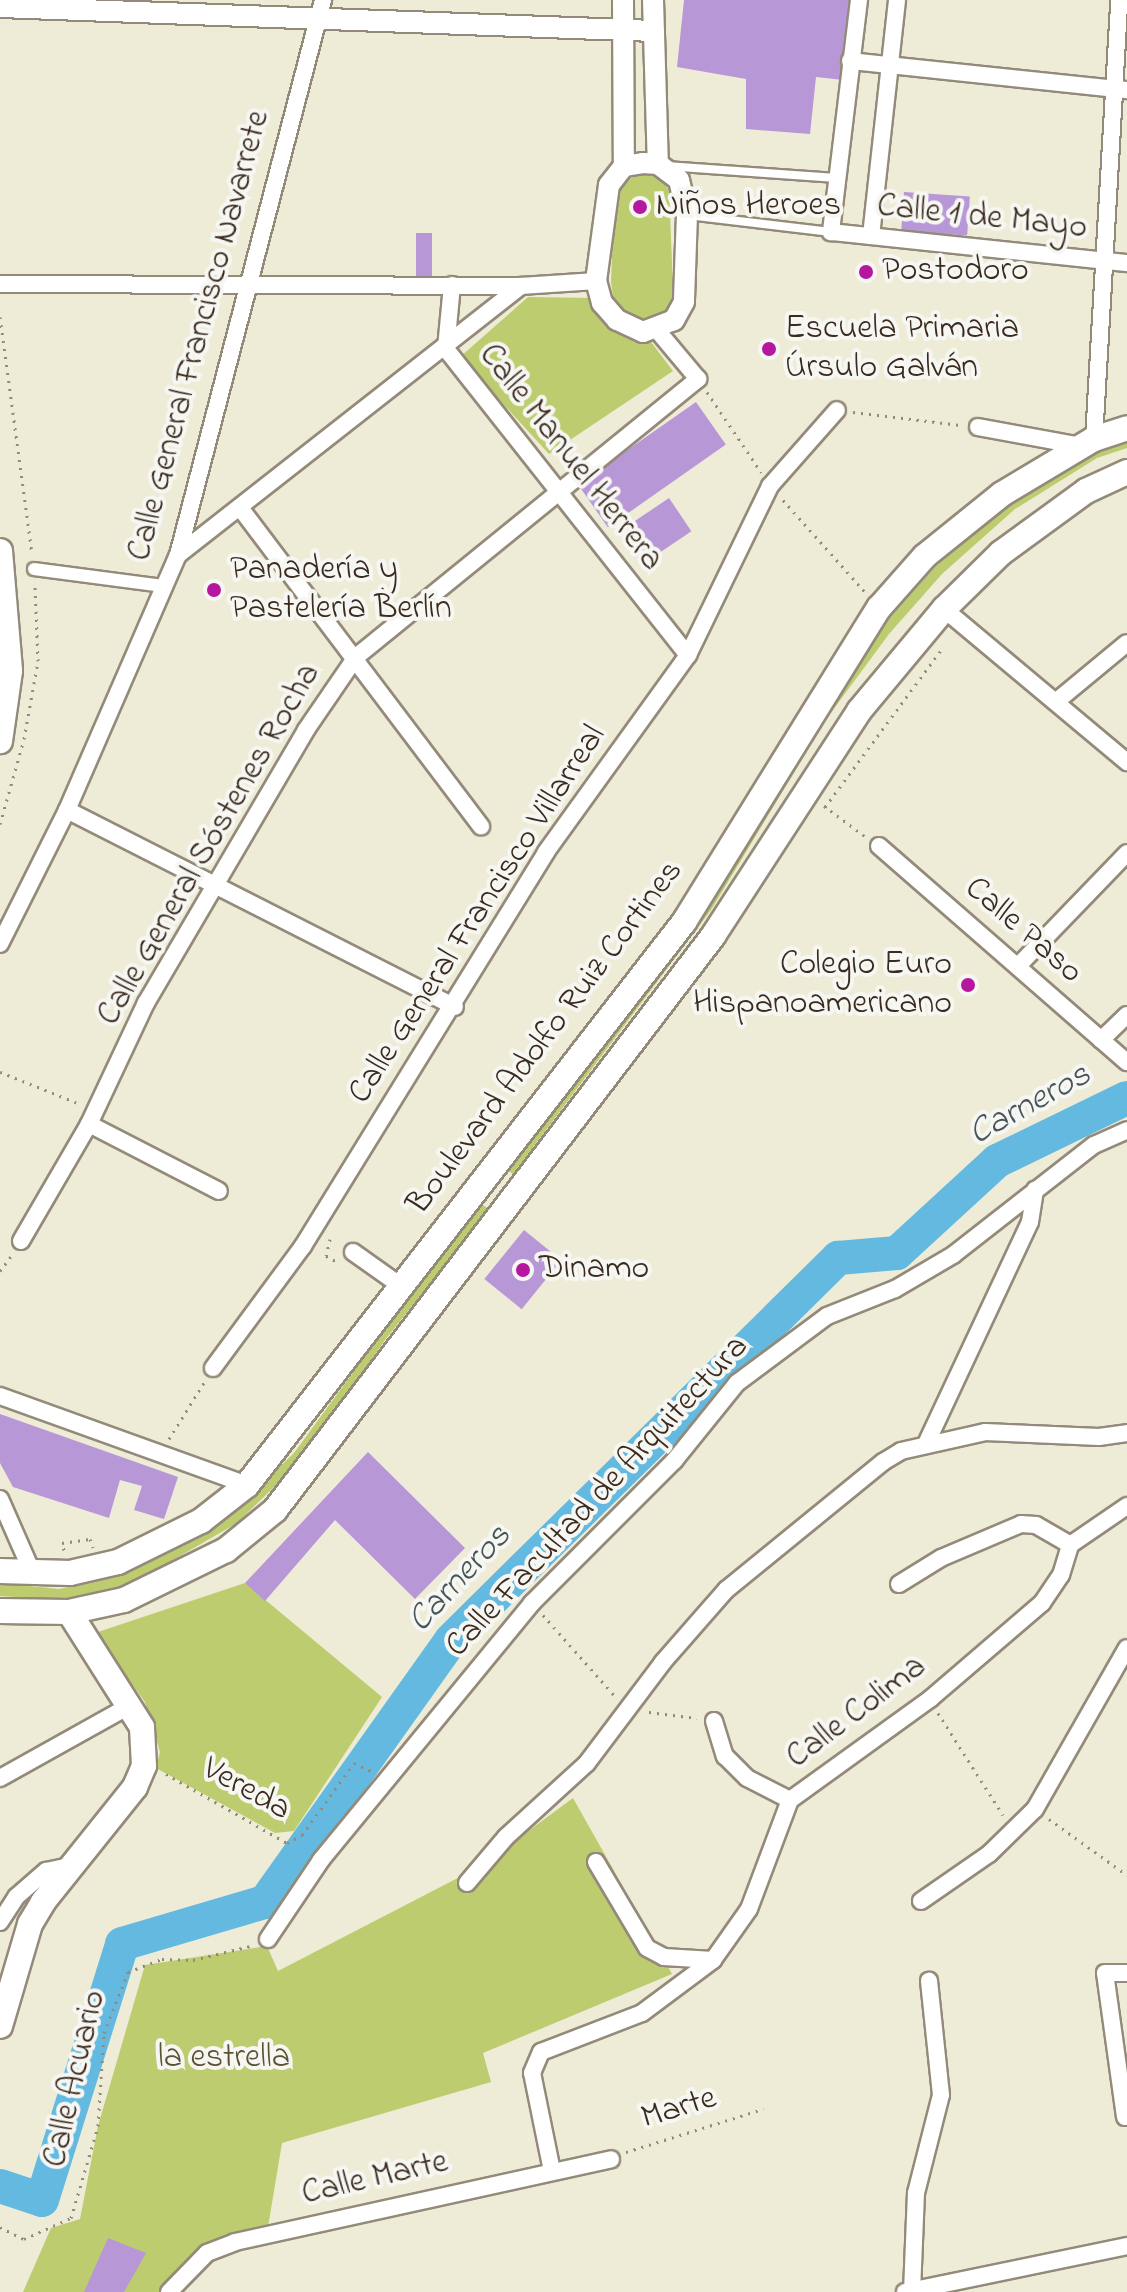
<!DOCTYPE html>
<meta charset="utf-8">
<style>
body{margin:0}
#map{position:relative;width:1127px;height:2292px;overflow:hidden;background:#eeebd6;font-family:"Indie Flower",sans-serif}
div>[style]{position:absolute}
[style*='--x']{left:calc(var(--x)*1px);top:calc(var(--y)*1px);width:calc(var(--w)*1px);rotate:calc(var(--a)*1deg)}
.green>*{inset:0;background:#bdcc6e}
.river>*{height:34px;margin:-17px;padding:0 17px;transform-origin:17px;border-radius:17px;background:#63b9e0}
.building>*{inset:0;background:#b897d7;transform-origin:0 0}
.path>*{height:3px;margin-top:-1.5px;transform-origin:0;background:repeating-linear-gradient(90deg,#948a7a 0 2px,transparent 0 8px)}
.roads{filter:drop-shadow(2px 0 #948a7a) drop-shadow(-2px 0 #948a7a) drop-shadow(0 2px #948a7a) drop-shadow(0 -2px #948a7a)}
.service>*{height:8px;margin:-4px;padding:0 4px;transform-origin:4px;border-radius:4px;background:#fff}
.pedestrian>*{height:12px;margin:-6px;padding:0 6px;transform-origin:6px;border-radius:6px;background:#fff}
.minor>*{height:16px;margin:-8px;padding:0 8px;transform-origin:8px;border-radius:8px;background:#fff}
.tertiary>*{height:20px;margin:-10px;padding:0 10px;transform-origin:10px;border-radius:10px;background:#fff}
.secondary>*{height:24px;margin:-12px;padding:0 12px;transform-origin:12px;border-radius:12px;background:#fff}
.dots>*{width:22px;height:22px;translate:-50% -50%;box-sizing:border-box;border:4px solid #f6f6f2;border-radius:50%}
span{translate:-50% -50%;white-space:nowrap;text-align:center;line-height:1.15;-webkit-text-stroke:8px #f6f6f2;paint-order:stroke}
.poi-label{font-size:34px;color:#3b2a1e}
.left{translate:0 -50%;text-align:left}
.right{translate:-100% -50%;text-align:right}
.street-label{font-size:34px;color:#3b2a1e}
.park-label{font-size:34px;color:#5c5232}
.water-label{font-size:36px;color:#475558;font-style:italic}
</style>
<div id="map">
<div class="green">
<i style="clip-path:polygon(638px 174px,659px 177px,669px 190px,674px 311px,642px 325px,614px 304px,611px 282px,614px 205px,619px 186px)"></i>
<i style="clip-path:polygon(528px 297px,593px 298px,614px 330px,635px 342px,648px 338px,673px 371px,549px 454px,460px 357px)"></i>
<i style="clip-path:polygon(1127px 438px,1127px 448px,1097px 458px,1015px 509px,942px 574px,889px 634px,827px 718px,711px 910px,513px 1174px,503px 1167px,880px 629px,934px 568px,1009px 501px,1093px 450px)"></i>
<i style="clip-path:polygon(478px 1202px,489px 1209px,385px 1340px,304px 1458px,237px 1523px,130px 1585px,61px 1600px,0 1596px,0 1583px,59px 1589px,126px 1574px,229px 1515px,294px 1453px)"></i>
<i style="clip-path:polygon(245px 1583px,382px 1697px,294px 1831px,275px 1833px,156px 1768px,160px 1752px,145px 1702px,95px 1633px)"></i>
<i style="clip-path:polygon(573px 1798px,672px 1974px,483px 2053px,491px 2082px,282px 2143px,268px 2227px,205px 2244px,170px 2292px,23px 2292px,51px 2228px,80px 2219px,98px 2126px,145px 1965px,267px 1946px,278px 1971px,481px 1866px)"></i>
</div>
<div class="river">
<i style="--x:0;--y:2186;--w:44;--a:18.4"></i>
<i style="--x:42;--y:2200;--w:268;--a:-72.6"></i>
<i style="--x:122;--y:1944;--w:149;--a:-16.4"></i>
<i style="--x:265;--y:1902;--w:321;--a:-54.6"></i>
<i style="--x:451;--y:1640;--w:544;--a:-44.63"></i>
<i style="--x:838;--y:1258;--w:59;--a:-4.8"></i>
<i style="--x:897;--y:1253;--w:136;--a:-42.6"></i>
<i style="--x:997;--y:1161;--w:144;--a:-25.9"></i>
</div>
<div class="building">
<i style="clip-path:polygon(684px 0,854px 0,843px 80px,816px 77px,810px 134px,746px 129px,746px 79px,677px 67px)"></i>
<i style="left:904px;top:192px;width:66px;height:39px;rotate:4deg"></i>
<i style="left:416px;top:233px;width:16px;height:43px"></i>
<i style="left:696px;top:402px;width:52px;height:144px;rotate:55deg"></i>
<i style="left:669px;top:498px;width:40px;height:59px;rotate:56deg"></i>
<i style="left:524px;top:1230px;width:48px;height:63px;rotate:39deg"></i>
<i style="clip-path:polygon(0 1414px,178px 1477px,164px 1519px,134px 1510px,142px 1486px,120px 1480px,109px 1518px,13px 1487px,0 1463px)"></i>
<i style="clip-path:polygon(368px 1452px,465px 1548px,415px 1599px,335px 1520px,265px 1601px,245px 1583px)"></i>
<i style="clip-path:polygon(108px 2238px,146px 2253px,124px 2292px,84px 2292px)"></i>
</div>
<div class="path">
<i style="--x:0;--y:317;--w:238;--a:82.3"></i>
<i style="--x:707;--y:392;--w:97;--a:56"></i>
<i style="--x:853;--y:412;--w:108;--a:6.9"></i>
<i style="--x:783;--y:500;--w:125;--a:48.3"></i>
<i style="--x:824;--y:806;--w:52;--a:36.4"></i>
<i style="--x:825;--y:807;--w:200;--a:-53.5"></i>
<i style="--x:0;--y:824;--w:88;--a:-74.2"></i>
<i style="--x:24;--y:739;--w:79;--a:-79.8"></i>
<i style="--x:38;--y:661;--w:76;--a:-92.3"></i>
<i style="--x:0;--y:1072;--w:86;--a:21.8"></i>
<i style="--x:330;--y:1239;--w:17;--a:103"></i>
<i style="--x:326;--y:1256;--w:15;--a:28"></i>
<i style="--x:0;--y:1271;--w:20;--a:-53"></i>
<i style="--x:169;--y:1439;--w:68;--a:-58.2"></i>
<i style="--x:64;--y:1550;--w:7;--a:-106"></i>
<i style="--x:62;--y:1543;--w:28;--a:-8"></i>
<i style="--x:90;--y:1539;--w:9;--a:69"></i>
<i style="--x:543;--y:1615;--w:108;--a:48.4"></i>
<i style="--x:649;--y:1712;--w:48;--a:7.1"></i>
<i style="--x:938;--y:1713;--w:121;--a:57.5"></i>
<i style="--x:166;--y:1774;--w:139;--a:29.7"></i>
<i style="--x:287;--y:1843;--w:17;--a:-28"></i>
<i style="--x:302;--y:1835;--w:89;--a:-54.2"></i>
<i style="--x:354;--y:1763;--w:19;--a:25"></i>
<i style="--x:1049;--y:1819;--w:96;--a:35.7"></i>
<i style="--x:626;--y:2152;--w:144;--a:-17.4"></i>
<i style="--x:0;--y:2227;--w:27;--a:27"></i>
<i style="--x:24;--y:2239;--w:51;--a:-24.1"></i>
<i style="--x:71;--y:2218;--w:96;--a:-73.6"></i>
<i style="--x:98;--y:2126;--w:93;--a:-86.3"></i>
<i style="--x:104;--y:2033;--w:66;--a:-68.5"></i>
<i style="--x:128;--y:1972;--w:36;--a:-21"></i>
<i style="--x:162;--y:1959;--w:31;--a:2"></i>
<i style="--x:193;--y:1960;--w:63;--a:-13.8"></i>
</div>
<div class="roads">
<div class="service">
<i style="--x:666;--y:166;--w:171;--a:4"></i>
<i style="--x:688;--y:215;--w:144;--a:6.8"></i>
</div>
<div class="pedestrian">
<i style="--x:34;--y:569;--w:130;--a:7.5"></i>
</div>
<div class="minor">
<i style="--x:859;--y:0;--w:234;--a:96.9"></i>
<i style="--x:831;--y:232;--w:298;--a:6"></i>
<i style="--x:850;--y:61;--w:279;--a:6"></i>
<i style="--x:871;--y:236;--w:237;--a:-83.7"></i>
<i style="--x:0;--y:284;--w:521;--a:0.22"></i>
<i style="--x:452;--y:285;--w:64;--a:95.4"></i>
<i style="--x:446;--y:349;--w:390;--a:51.7"></i>
<i style="--x:978;--y:427;--w:106;--a:10.4"></i>
<i style="--x:1094;--y:439;--w:440;--a:-86.7"></i>
<i style="--x:241;--y:509;--w:398;--a:52.9"></i>
<i style="--x:178;--y:555;--w:436;--a:-38.1"></i>
<i style="--x:521;--y:286;--w:75;--a:-3.8"></i>
<i style="--x:944;--y:609;--w:239;--a:39.9"></i>
<i style="--x:1058;--y:700;--w:89;--a:-39.6"></i>
<i style="--x:67;--y:810;--w:435;--a:26.9"></i>
<i style="--x:879;--y:846;--w:329;--a:41.1"></i>
<i style="--x:0;--y:944;--w:150;--a:-63.4"></i>
<i style="--x:67;--y:810;--w:278;--a:-66.5"></i>
<i style="--x:178;--y:555;--w:574;--a:-75.36"></i>
<i style="--x:1018;--y:966;--w:157;--a:-46"></i>
<i style="--x:1101;--y:1040;--w:36;--a:-44"></i>
<i style="--x:89;--y:1124;--w:146;--a:27.3"></i>
<i style="--x:21;--y:1241;--w:135;--a:-59.8"></i>
<i style="--x:89;--y:1124;--w:134;--a:-64.8"></i>
<i style="--x:146;--y:1003;--w:316;--a:-59.6"></i>
<i style="--x:306;--y:730;--w:88;--a:-55.6"></i>
<i style="--x:356;--y:657;--w:441;--a:-39.1"></i>
<i style="--x:698;--y:379;--w:64;--a:-129.9"></i>
<i style="--x:353;--y:1252;--w:59;--a:35.3"></i>
<i style="--x:213;--y:1368;--w:152;--a:-53.6"></i>
<i style="--x:303;--y:1246;--w:463;--a:-58.3"></i>
<i style="--x:546;--y:852;--w:243;--a:-54.2"></i>
<i style="--x:688;--y:655;--w:188;--a:-64.1"></i>
<i style="--x:770;--y:486;--w:101;--a:-48.6"></i>
<i style="--x:0;--y:1396;--w:263;--a:19.8"></i>
<i style="--x:926;--y:1444;--w:245;--a:-64.9"></i>
<i style="--x:1030;--y:1222;--w:33;--a:-81"></i>
<i style="--x:0;--y:1499;--w:82;--a:66.3"></i>
<i style="--x:899;--y:1584;--w:49;--a:-31.8"></i>
<i style="--x:941;--y:1558;--w:87;--a:-23"></i>
<i style="--x:1021;--y:1524;--w:15;--a:4"></i>
<i style="--x:1036;--y:1525;--w:39;--a:30"></i>
<i style="--x:714;--y:1721;--w:37;--a:73"></i>
<i style="--x:725;--y:1756;--w:31;--a:45"></i>
<i style="--x:747;--y:1778;--w:48;--a:27.1"></i>
<i style="--x:0;--y:1778;--w:148;--a:-29.2"></i>
<i style="--x:596;--y:1862;--w:100;--a:59.3"></i>
<i style="--x:647;--y:1948;--w:19;--a:28"></i>
<i style="--x:664;--y:1957;--w:49;--a:3.5"></i>
<i style="--x:467;--y:1883;--w:60;--a:-49.7"></i>
<i style="--x:506;--y:1837;--w:110;--a:-42.4"></i>
<i style="--x:587;--y:1763;--w:126;--a:-53"></i>
<i style="--x:663;--y:1662;--w:96;--a:-48.8"></i>
<i style="--x:726;--y:1590;--w:203;--a:-39.2"></i>
<i style="--x:883;--y:1462;--w:21;--a:-31"></i>
<i style="--x:901;--y:1451;--w:86;--a:-12.7"></i>
<i style="--x:985;--y:1432;--w:114;--a:2.5"></i>
<i style="--x:1099;--y:1437;--w:28;--a:-8"></i>
<i style="--x:921;--y:1901;--w:83;--a:-34.7"></i>
<i style="--x:989;--y:1854;--w:64;--a:-44.4"></i>
<i style="--x:1035;--y:1809;--w:185;--a:-60.3"></i>
<i style="--x:0;--y:1922;--w:30;--a:-57"></i>
<i style="--x:16;--y:1897;--w:40;--a:-41"></i>
<i style="--x:46;--y:1871;--w:29;--a:-12"></i>
<i style="--x:268;--y:1939;--w:95;--a:-56.1"></i>
<i style="--x:321;--y:1860;--w:333;--a:-50.6"></i>
<i style="--x:532;--y:1603;--w:201;--a:-45"></i>
<i style="--x:674;--y:1461;--w:100;--a:-51.1"></i>
<i style="--x:737;--y:1383;--w:112;--a:-36.7"></i>
<i style="--x:827;--y:1316;--w:73;--a:-21.7"></i>
<i style="--x:895;--y:1289;--w:67;--a:-30.4"></i>
<i style="--x:953;--y:1255;--w:179;--a:-38"></i>
<i style="--x:1094;--y:1145;--w:36;--a:-24"></i>
<i style="--x:1125;--y:2117;--w:145;--a:-97.9"></i>
<i style="--x:1105;--y:1973;--w:22;--a:0"></i>
<i style="--x:552;--y:2171;--w:100;--a:-101.5"></i>
<i style="--x:532;--y:2073;--w:23;--a:-67"></i>
<i style="--x:541;--y:2052;--w:108;--a:-21.1"></i>
<i style="--x:642;--y:2013;--w:89;--a:-36.7"></i>
<i style="--x:713;--y:1960;--w:62;--a:-54.8"></i>
<i style="--x:749;--y:1909;--w:116;--a:-69.4"></i>
<i style="--x:790;--y:1800;--w:173;--a:-35.8"></i>
<i style="--x:930;--y:1699;--w:148;--a:-40.6"></i>
<i style="--x:1042;--y:1603;--w:34;--a:-56"></i>
<i style="--x:1061;--y:1575;--w:31;--a:-73"></i>
<i style="--x:1070;--y:1545;--w:69;--a:-34.4"></i>
<i style="--x:169;--y:2292;--w:54;--a:-45.7"></i>
<i style="--x:207;--y:2253;--w:30;--a:-21"></i>
<i style="--x:235;--y:2242;--w:385;--a:-12.4"></i>
<i style="--x:905;--y:2292;--w:227;--a:-11.7"></i>
<i style="--x:912;--y:2292;--w:99;--a:-87.7"></i>
<i style="--x:916;--y:2193;--w:101;--a:-75.7"></i>
<i style="--x:941;--y:2095;--w:115;--a:-96"></i>
</div>
<div class="tertiary">
<i style="--x:623;--y:0;--w:166;--a:89.7"></i>
<i style="--x:653;--y:0;--w:164;--a:88.3"></i>
<i style="--x:0;--y:7;--w:654;--a:2.1"></i>
<i style="--x:643;--y:163;--w:15;--a:4"></i>
<i style="--x:658;--y:164;--w:26;--a:37"></i>
<i style="--x:679;--y:180;--w:35;--a:77"></i>
<i style="--x:687;--y:214;--w:88;--a:92"></i>
<i style="--x:684;--y:302;--w:21;--a:119"></i>
<i style="--x:674;--y:320;--w:33;--a:159"></i>
<i style="--x:643;--y:332;--w:29;--a:-155"></i>
<i style="--x:617;--y:320;--w:23;--a:-131"></i>
<i style="--x:602;--y:303;--w:23;--a:-105"></i>
<i style="--x:596;--y:281;--w:97;--a:-82.3"></i>
<i style="--x:609;--y:185;--w:24;--a:-52"></i>
<i style="--x:624;--y:166;--w:19;--a:-9"></i>
</div>
<div class="secondary">
<i style="--x:0;--y:551;--w:120;--a:85.2"></i>
<i style="--x:10;--y:671;--w:71;--a:98.1"></i>
<i style="--x:0;--y:1571;--w:70;--a:1.6"></i>
<i style="--x:70;--y:1573;--w:49;--a:-12.9"></i>
<i style="--x:118;--y:1562;--w:93;--a:-26.3"></i>
<i style="--x:201;--y:1521;--w:58;--a:-38"></i>
<i style="--x:247;--y:1485;--w:713;--a:-52.18"></i>
<i style="--x:684;--y:922;--w:370;--a:-58.2"></i>
<i style="--x:879;--y:608;--w:69;--a:-48.5"></i>
<i style="--x:925;--y:556;--w:99;--a:-38.8"></i>
<i style="--x:1002;--y:494;--w:107;--a:-30.9"></i>
<i style="--x:1094;--y:439;--w:35;--a:-18"></i>
<i style="--x:0;--y:1611;--w:69;--a:0.8"></i>
<i style="--x:69;--y:1612;--w:56;--a:-12.3"></i>
<i style="--x:124;--y:1600;--w:114;--a:-26.1"></i>
<i style="--x:226;--y:1550;--w:63;--a:-39.2"></i>
<i style="--x:275;--y:1510;--w:722;--a:-52.65"></i>
<i style="--x:713;--y:936;--w:268;--a:-57"></i>
<i style="--x:859;--y:711;--w:133;--a:-50.2"></i>
<i style="--x:944;--y:609;--w:80;--a:-44.5"></i>
<i style="--x:1001;--y:553;--w:105;--a:-36.1"></i>
<i style="--x:1086;--y:491;--w:45;--a:-24.9"></i>
<i style="--x:0;--y:2026;--w:106;--a:-73.6"></i>
<i style="--x:30;--y:1924;--w:26;--a:-59"></i>
<i style="--x:43;--y:1902;--w:147;--a:-51.3"></i>
<i style="--x:135;--y:1787;--w:23;--a:-67"></i>
<i style="--x:144;--y:1766;--w:39;--a:-93"></i>
<i style="--x:142;--y:1727;--w:136;--a:-122.4"></i>
</div>
</div>
<div class="dots">
<i style="left:640px;top:207px;background:#b5179e"></i>
<i style="left:866px;top:272px;background:#b5179e"></i>
<i style="left:769px;top:349px;background:#b5179e"></i>
<i style="left:214px;top:590px;background:#b5179e"></i>
<i style="left:968px;top:985px;background:#b5179e"></i>
<i style="left:523px;top:1270px;background:#b5179e"></i>
</div>
<div class="poi-label">
<span class="left" style="left:656px;top:207px">Niños Heroes</span>
<span class="left" style="left:882px;top:272px">Postodoro</span>
<span class="left" style="left:785px;top:349px">Escuela Primaria<br>Úrsulo Galván</span>
<span class="left" style="left:230px;top:590px">Panadería y<br>Pastelería Berlín</span>
<span class="right" style="left:952px;top:985px">Colegio Euro<br>Hispanoamericano</span>
<span class="left" style="left:539px;top:1270px">Dinamo</span>
</div>
<div class="street-label">
<span style="left:982px;top:218px;rotate:6deg">Calle 1 de Mayo</span>
<span style="left:200px;top:336px;rotate:-75deg">Calle General Francisco Navarrete</span>
<span style="left:570px;top:458px;rotate:52deg">Calle Manuel Herrera</span>
<span style="left:210px;top:845px;rotate:-60deg">Calle General Sóstenes Rocha</span>
<span style="left:478px;top:915px;rotate:-57deg">Calle General Francisco Villarreal</span>
<span style="left:1023px;top:931px;rotate:41deg">Calle Paso</span>
<span style="left:546px;top:1038px;rotate:-53deg">Boulevard Adolfo Ruiz Cortines</span>
<span style="left:598px;top:1497px;rotate:-47deg">Calle Facultad de Arquitectura</span>
<span style="left:857px;top:1713px;rotate:-37deg">Calle Colima</span>
<span style="left:246px;top:1790px;rotate:29deg">Vereda</span>
<span style="left:76px;top:2079px;rotate:-77deg">Calle Acuario</span>
<span style="left:679px;top:2109px;rotate:-17deg">Marte</span>
<span style="left:375px;top:2179px;rotate:-13deg">Calle Marte</span>
</div>
<div class="park-label">
<span style="left:224px;top:2059px">la estrella</span>
</div>
<div class="water-label">
<span style="left:1030px;top:1105px;rotate:-29deg">Carneros</span>
<span style="left:460px;top:1579px;rotate:-47deg">Carneros</span>
</div>
</div>
